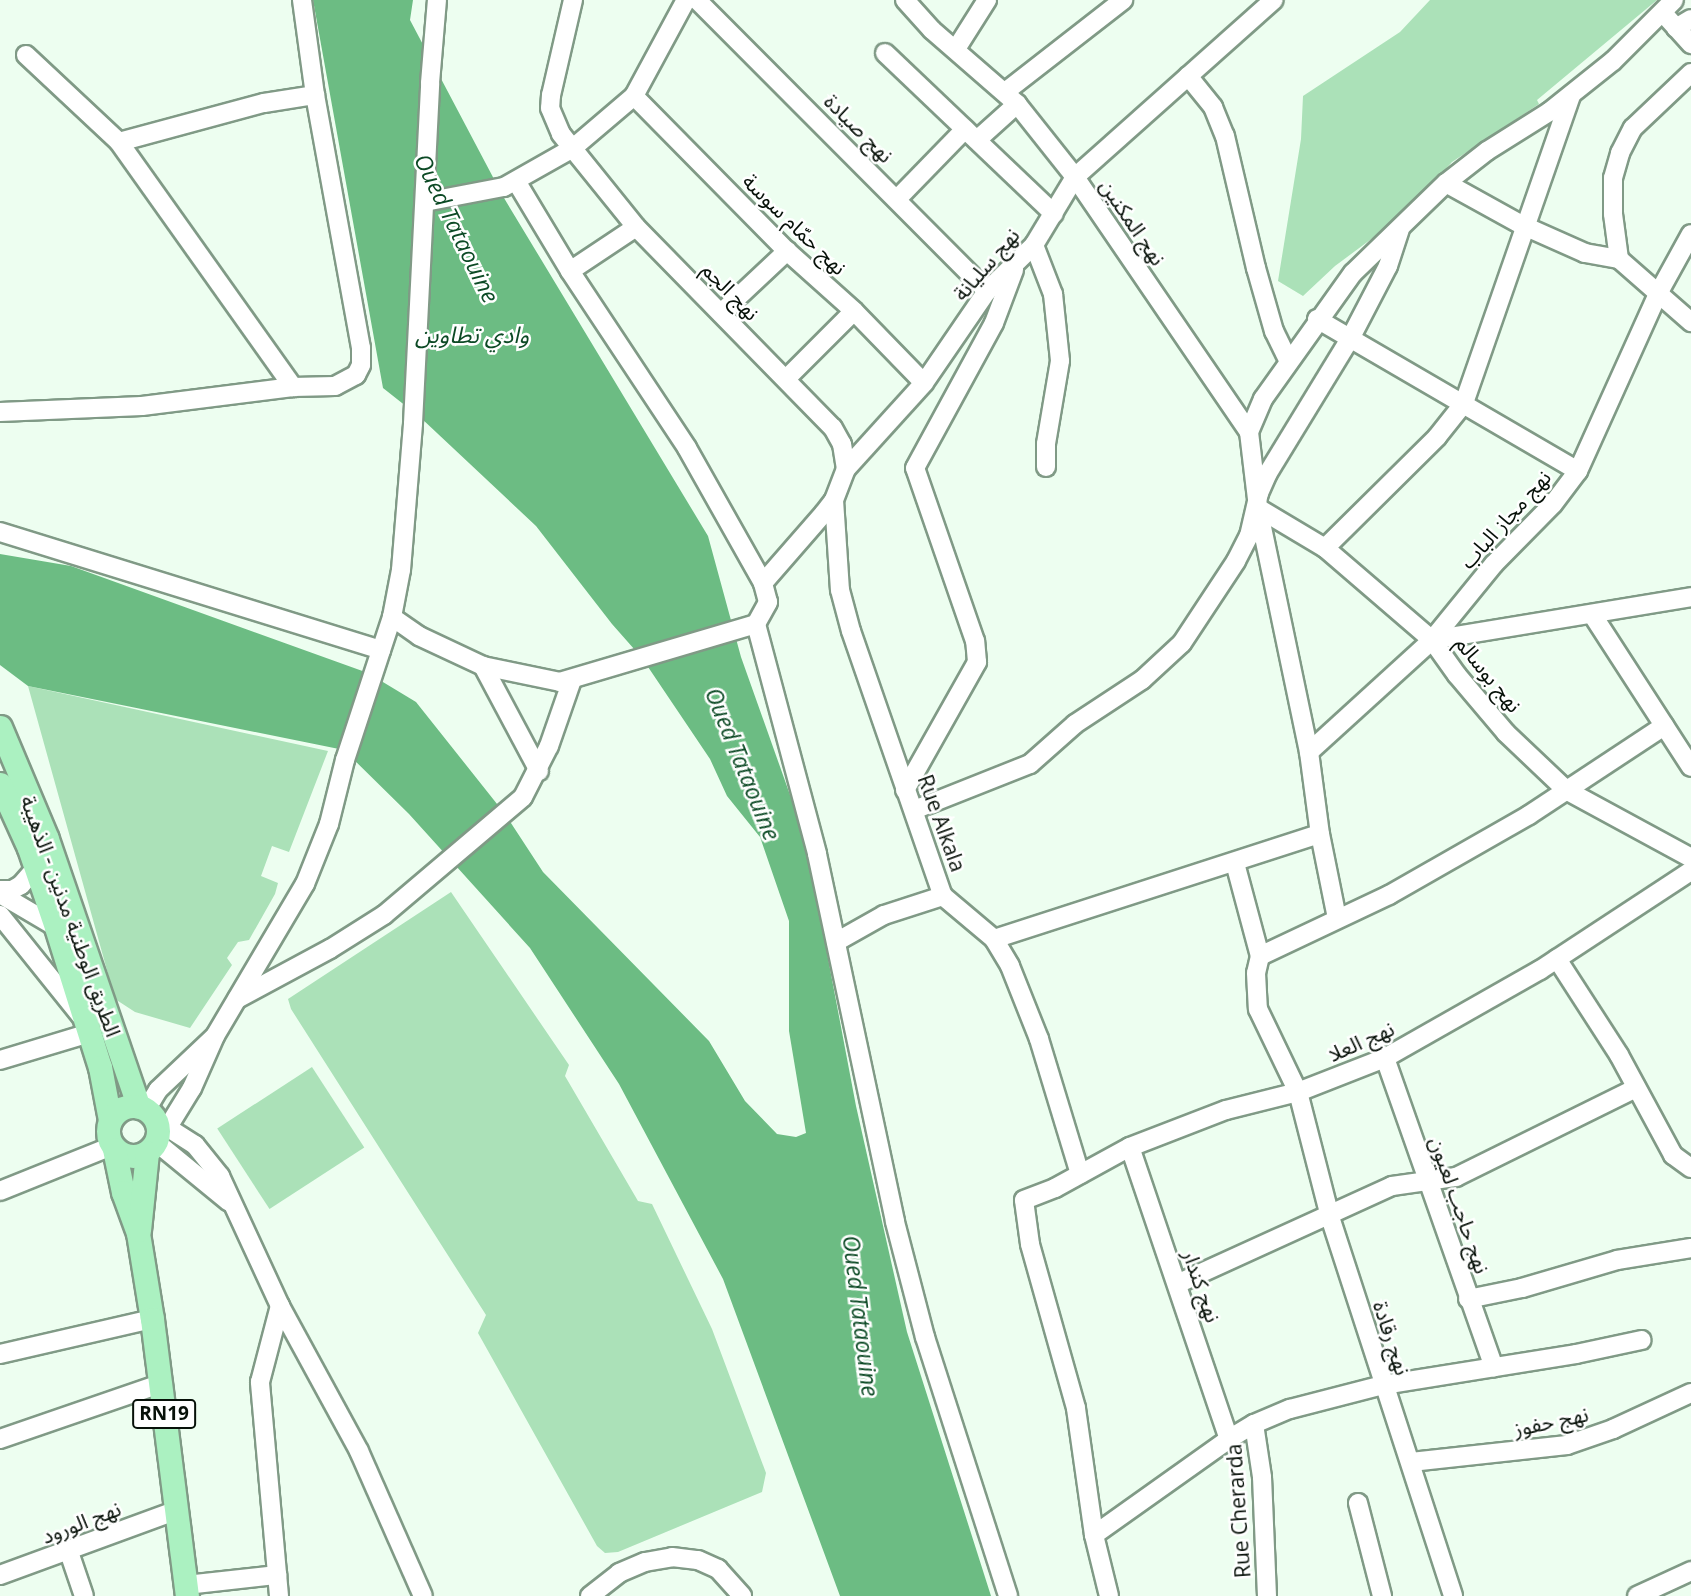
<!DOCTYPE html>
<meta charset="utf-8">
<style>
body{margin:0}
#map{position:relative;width:1691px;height:1596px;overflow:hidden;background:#edfef0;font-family:"Open Sans","Noto Sans Arabic",sans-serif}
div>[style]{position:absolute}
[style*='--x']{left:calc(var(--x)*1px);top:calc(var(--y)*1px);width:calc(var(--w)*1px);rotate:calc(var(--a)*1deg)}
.green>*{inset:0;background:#abe1b8;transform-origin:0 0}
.water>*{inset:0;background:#6cbc83}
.roads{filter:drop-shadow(2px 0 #809a86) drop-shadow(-2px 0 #809a86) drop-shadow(0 2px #809a86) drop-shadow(0 -2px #809a86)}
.minor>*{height:18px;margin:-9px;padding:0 9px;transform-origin:9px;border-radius:9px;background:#fff}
.major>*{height:23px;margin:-11.5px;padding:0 11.5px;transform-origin:11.5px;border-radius:11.5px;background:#abf1c1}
.major>.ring{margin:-11.5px;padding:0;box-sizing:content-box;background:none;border:23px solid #abf1c1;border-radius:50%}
span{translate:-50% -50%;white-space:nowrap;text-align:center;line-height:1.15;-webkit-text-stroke:5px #fff;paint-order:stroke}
.shield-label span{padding:2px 5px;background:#fff;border:2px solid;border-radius:5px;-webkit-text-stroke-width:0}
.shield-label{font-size:19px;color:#071109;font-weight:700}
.street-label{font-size:21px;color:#071109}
.water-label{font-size:23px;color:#0c4a25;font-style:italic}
</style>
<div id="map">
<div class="green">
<i style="clip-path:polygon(1430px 0,1657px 0,1537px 100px,1539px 104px,1452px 162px,1405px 214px,1335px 266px,1303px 296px,1278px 281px,1301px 139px,1303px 96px,1400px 32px)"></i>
<i style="clip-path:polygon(28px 686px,328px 751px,289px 852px,272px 846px,261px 876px,278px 883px,275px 894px,249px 940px,238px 942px,227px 958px,232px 965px,190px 1028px,135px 1012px,115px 999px)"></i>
<i style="clip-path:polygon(451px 892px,569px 1065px,565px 1076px,638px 1201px,652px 1204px,712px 1329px,766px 1473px,762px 1492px,618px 1552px,605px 1553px,597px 1546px,478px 1333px,486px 1315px,291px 1009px,288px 999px)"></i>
<i style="left:312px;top:1067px;width:96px;height:113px;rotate:57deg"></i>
</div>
<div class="water">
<i style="clip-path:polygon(313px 0,413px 0,410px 20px,504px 198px,708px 536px,741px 657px,805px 837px,856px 1106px,907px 1332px,991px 1596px,840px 1596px,723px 1279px,619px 1084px,530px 948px,409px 814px,344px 750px,28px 686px,0 665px,0 554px,71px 566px,368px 673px,416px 702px,505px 814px,543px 872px,709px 1041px,745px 1101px,777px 1134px,796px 1137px,806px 1133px,789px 1031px,789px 921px,760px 837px,727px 796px,710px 759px,642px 658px,612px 624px,536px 526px,421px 418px,383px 388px)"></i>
</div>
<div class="roads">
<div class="minor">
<i style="--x:573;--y:0;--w:98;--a:103"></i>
<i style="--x:551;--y:95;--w:13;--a:94"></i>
<i style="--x:550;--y:108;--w:28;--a:67"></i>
<i style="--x:561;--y:134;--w:119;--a:51.1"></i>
<i style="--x:636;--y:227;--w:281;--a:45.6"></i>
<i style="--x:833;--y:428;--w:18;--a:61"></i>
<i style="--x:842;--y:444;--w:25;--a:81"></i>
<i style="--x:697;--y:0;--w:411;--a:45.1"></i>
<i style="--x:905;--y:0;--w:40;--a:48"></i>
<i style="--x:932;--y:30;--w:113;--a:41"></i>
<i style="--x:1017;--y:104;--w:93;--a:51.5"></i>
<i style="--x:1075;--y:177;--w:309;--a:55.7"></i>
<i style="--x:1249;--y:432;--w:77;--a:83.2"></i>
<i style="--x:1258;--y:508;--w:249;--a:78.2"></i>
<i style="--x:1309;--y:752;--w:83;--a:82.4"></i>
<i style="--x:1320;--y:834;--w:86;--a:78.6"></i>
<i style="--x:1663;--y:13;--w:42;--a:47.9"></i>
<i style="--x:1676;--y:28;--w:17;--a:-31"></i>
<i style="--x:956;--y:49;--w:58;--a:-57.7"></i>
<i style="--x:885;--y:53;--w:233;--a:43.6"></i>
<i style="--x:26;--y:55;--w:127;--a:43.1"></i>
<i style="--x:119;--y:142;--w:150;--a:-15.1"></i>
<i style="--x:264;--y:103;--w:52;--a:-8.9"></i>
<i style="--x:1188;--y:76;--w:40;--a:51"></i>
<i style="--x:1213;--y:107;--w:31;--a:68"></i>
<i style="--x:1225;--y:136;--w:136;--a:76.8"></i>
<i style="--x:1256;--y:268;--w:66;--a:74.1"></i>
<i style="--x:1274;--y:331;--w:32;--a:64"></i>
<i style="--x:1005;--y:92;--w:150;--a:-37.9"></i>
<i style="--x:634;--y:96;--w:218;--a:45.4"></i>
<i style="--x:787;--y:251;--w:90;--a:41.8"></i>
<i style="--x:854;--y:311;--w:100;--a:45.8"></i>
<i style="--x:977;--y:140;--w:54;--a:-42"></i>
<i style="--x:119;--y:142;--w:301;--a:54.6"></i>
<i style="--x:516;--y:181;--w:105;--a:59"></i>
<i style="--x:570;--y:271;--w:212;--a:56.5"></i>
<i style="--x:687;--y:448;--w:155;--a:60.6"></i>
<i style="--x:1446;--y:183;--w:87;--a:28.9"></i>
<i style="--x:1522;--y:225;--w:69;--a:24"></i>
<i style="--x:1585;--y:253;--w:35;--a:10"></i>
<i style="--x:1619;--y:259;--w:96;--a:41.2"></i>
<i style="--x:898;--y:198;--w:96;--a:-45.8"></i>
<i style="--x:425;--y:202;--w:80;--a:-10.8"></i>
<i style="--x:504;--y:187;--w:79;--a:-29.5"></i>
<i style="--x:573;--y:148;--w:80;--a:-40.4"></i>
<i style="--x:634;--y:96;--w:109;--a:-61.6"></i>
<i style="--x:1034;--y:245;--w:53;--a:68.8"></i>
<i style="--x:1053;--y:294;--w:67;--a:84"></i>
<i style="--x:1060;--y:361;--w:84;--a:99.6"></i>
<i style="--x:1046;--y:444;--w:23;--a:90"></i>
<i style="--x:1619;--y:259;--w:45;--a:-97.6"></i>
<i style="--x:1613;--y:214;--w:36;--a:-90"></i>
<i style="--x:1613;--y:178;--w:26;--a:-74"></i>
<i style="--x:1620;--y:153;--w:28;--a:-63"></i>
<i style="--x:1633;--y:128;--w:80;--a:-43.5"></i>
<i style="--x:570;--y:271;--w:79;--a:-33.7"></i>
<i style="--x:721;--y:313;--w:91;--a:-43.2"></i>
<i style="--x:1317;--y:319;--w:302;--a:30.2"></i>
<i style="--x:786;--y:379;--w:96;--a:-45"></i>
<i style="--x:0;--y:412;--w:142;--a:-2.4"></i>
<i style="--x:142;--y:406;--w:152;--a:-7.2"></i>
<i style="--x:293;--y:387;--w:42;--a:-1.4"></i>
<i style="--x:335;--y:386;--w:24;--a:-28"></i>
<i style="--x:356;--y:375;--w:11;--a:-63"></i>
<i style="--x:361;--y:365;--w:17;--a:-90"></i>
<i style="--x:361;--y:348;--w:257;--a:-100.3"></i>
<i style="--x:315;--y:95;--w:96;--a:-97.8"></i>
<i style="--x:1249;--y:432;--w:36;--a:-67"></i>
<i style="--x:1263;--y:399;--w:155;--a:-54.5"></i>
<i style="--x:1353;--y:273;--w:129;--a:-44.1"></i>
<i style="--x:1446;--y:183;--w:52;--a:-38"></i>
<i style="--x:1487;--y:151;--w:73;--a:-32.2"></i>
<i style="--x:1549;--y:112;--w:82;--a:-38.6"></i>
<i style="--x:1613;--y:61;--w:86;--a:-45"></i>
<i style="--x:834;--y:500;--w:90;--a:86.2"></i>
<i style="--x:840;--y:590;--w:42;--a:75"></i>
<i style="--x:851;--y:631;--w:281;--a:70.9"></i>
<i style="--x:943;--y:896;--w:67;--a:40.1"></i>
<i style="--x:994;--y:939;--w:31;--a:59"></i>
<i style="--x:1010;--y:966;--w:79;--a:68.3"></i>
<i style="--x:1039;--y:1039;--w:141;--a:73.1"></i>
<i style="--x:1258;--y:508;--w:78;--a:30.8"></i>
<i style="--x:1325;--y:548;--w:141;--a:40.7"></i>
<i style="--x:1432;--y:640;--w:43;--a:54.5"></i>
<i style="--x:1457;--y:675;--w:76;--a:49.8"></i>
<i style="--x:1506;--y:733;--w:83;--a:43.5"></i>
<i style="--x:1566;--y:790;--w:142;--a:28.5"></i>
<i style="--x:0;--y:532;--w:399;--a:17.2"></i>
<i style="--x:1325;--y:548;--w:158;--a:-44.7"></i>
<i style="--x:1437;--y:437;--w:43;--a:-51.5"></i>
<i style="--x:1464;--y:403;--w:326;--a:-70.8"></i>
<i style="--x:1592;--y:614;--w:182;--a:57.1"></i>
<i style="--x:392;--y:617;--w:33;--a:35"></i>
<i style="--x:419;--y:636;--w:71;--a:25.1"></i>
<i style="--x:483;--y:666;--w:79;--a:11.7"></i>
<i style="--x:560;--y:682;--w:204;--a:-16.5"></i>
<i style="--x:756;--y:624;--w:238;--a:75.1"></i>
<i style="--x:817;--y:854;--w:376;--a:78"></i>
<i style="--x:895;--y:1222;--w:119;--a:75.4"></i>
<i style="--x:925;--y:1337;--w:272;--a:72.2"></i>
<i style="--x:756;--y:624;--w:25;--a:-61"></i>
<i style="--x:768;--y:602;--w:20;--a:-105"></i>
<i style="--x:763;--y:583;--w:93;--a:-48.9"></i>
<i style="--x:824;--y:513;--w:16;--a:-52"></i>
<i style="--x:834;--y:500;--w:33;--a:-69"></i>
<i style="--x:846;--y:469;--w:116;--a:-47.8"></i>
<i style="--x:924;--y:383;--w:112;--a:-55.6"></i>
<i style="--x:987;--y:291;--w:66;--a:-44.4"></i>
<i style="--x:1034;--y:245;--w:79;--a:-58.9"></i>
<i style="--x:1075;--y:177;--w:266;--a:-41.7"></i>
<i style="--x:1432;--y:640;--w:263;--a:-9.4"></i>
<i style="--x:483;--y:666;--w:119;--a:61.9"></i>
<i style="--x:1309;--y:752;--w:166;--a:-42.3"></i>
<i style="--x:1432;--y:640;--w:98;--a:-50.8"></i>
<i style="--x:1494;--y:564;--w:84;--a:-45.5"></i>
<i style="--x:1553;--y:504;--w:41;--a:-52.9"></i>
<i style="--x:1578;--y:471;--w:196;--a:-65.7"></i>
<i style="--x:1659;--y:292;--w:66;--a:-61.1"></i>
<i style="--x:905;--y:790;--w:147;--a:-60.6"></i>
<i style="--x:977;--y:662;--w:21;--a:-95"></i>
<i style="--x:975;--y:641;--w:183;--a:-109.1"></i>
<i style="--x:915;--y:468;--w:165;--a:-61.4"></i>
<i style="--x:994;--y:323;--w:57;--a:-69.3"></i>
<i style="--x:914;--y:810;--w:125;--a:-21.6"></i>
<i style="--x:1030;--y:764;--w:60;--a:-41.6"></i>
<i style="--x:1075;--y:724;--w:80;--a:-33.3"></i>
<i style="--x:1142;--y:680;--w:54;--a:-42.8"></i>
<i style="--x:1182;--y:643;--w:98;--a:-56.6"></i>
<i style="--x:1236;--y:561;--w:28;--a:-63"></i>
<i style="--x:1249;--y:536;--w:44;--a:-76.9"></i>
<i style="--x:1259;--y:493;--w:22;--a:-66"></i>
<i style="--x:1268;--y:473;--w:159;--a:-58.6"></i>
<i style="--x:1351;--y:337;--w:80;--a:-62.5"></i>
<i style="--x:1388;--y:266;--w:38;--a:-72"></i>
<i style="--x:1235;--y:863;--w:96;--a:75"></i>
<i style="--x:1260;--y:956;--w:17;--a:103"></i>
<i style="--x:1256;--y:973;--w:36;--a:87"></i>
<i style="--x:1258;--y:1009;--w:92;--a:64.3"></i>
<i style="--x:1298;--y:1092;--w:129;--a:75.6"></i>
<i style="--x:1330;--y:1217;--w:398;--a:72"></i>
<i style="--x:0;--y:890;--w:12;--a:0"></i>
<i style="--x:12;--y:890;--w:10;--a:-29"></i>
<i style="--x:21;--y:885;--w:23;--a:-49"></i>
<i style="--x:0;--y:894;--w:65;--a:30.5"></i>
<i style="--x:0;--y:915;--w:129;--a:51.3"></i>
<i style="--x:994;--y:939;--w:342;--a:-17.9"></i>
<i style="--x:836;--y:942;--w:55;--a:-29.4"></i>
<i style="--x:884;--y:915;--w:62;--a:-17.9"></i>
<i style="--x:1260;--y:956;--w:143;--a:-25.3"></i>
<i style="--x:1389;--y:895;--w:161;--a:-29.7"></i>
<i style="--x:1529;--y:815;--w:162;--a:-33.4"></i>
<i style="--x:1557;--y:959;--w:114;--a:57.1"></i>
<i style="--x:1619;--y:1055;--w:114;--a:61.6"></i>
<i style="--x:1673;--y:1155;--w:22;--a:36"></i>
<i style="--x:237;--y:999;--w:106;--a:-28.3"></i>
<i style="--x:330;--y:949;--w:64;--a:-32.2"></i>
<i style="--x:384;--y:915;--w:182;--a:-40.3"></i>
<i style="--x:523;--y:797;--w:57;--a:-63"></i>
<i style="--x:549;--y:746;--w:70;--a:-70.8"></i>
<i style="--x:1385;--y:1058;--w:328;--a:70.6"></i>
<i style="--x:0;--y:1060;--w:94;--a:-16.7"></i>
<i style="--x:146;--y:1110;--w:23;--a:-59"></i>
<i style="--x:158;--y:1090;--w:76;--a:-43.4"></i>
<i style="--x:159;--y:1122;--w:43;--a:32.6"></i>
<i style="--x:195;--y:1145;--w:40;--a:51"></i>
<i style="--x:220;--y:1176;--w:143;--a:65.2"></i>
<i style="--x:280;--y:1306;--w:165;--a:61.4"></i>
<i style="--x:359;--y:1451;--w:158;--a:66.2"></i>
<i style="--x:158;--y:1135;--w:13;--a:-39"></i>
<i style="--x:168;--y:1127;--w:46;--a:-58.4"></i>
<i style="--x:192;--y:1088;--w:57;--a:-66.1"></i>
<i style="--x:215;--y:1036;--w:177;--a:-59.4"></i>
<i style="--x:305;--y:884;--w:65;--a:-68.2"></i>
<i style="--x:329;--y:824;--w:66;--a:-76"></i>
<i style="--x:345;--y:760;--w:151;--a:-71.8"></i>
<i style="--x:392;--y:617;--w:48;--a:-79.2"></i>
<i style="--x:401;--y:570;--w:147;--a:-85.3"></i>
<i style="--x:413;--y:423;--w:340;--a:-87.1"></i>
<i style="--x:430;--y:83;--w:83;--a:-85.2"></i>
<i style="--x:156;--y:1142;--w:94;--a:39.4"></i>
<i style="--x:1130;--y:1147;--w:308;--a:71.3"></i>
<i style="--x:0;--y:1191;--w:121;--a:-21.9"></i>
<i style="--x:1177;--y:1284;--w:236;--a:-24.5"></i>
<i style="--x:1392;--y:1186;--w:65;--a:-8"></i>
<i style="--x:1456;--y:1177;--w:201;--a:-26.3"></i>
<i style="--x:1468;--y:1299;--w:55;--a:-11.5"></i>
<i style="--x:1522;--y:1288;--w:99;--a:-16.4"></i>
<i style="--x:1617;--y:1260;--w:75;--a:-9.2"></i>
<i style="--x:0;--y:1354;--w:156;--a:-13"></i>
<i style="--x:1254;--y:1424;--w:54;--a:81.4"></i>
<i style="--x:1262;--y:1477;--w:119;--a:87.6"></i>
<i style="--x:0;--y:1439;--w:169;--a:-19"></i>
<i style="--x:1411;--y:1462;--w:157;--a:-6.2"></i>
<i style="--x:1567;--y:1445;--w:49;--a:-19.2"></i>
<i style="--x:1613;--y:1429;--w:86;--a:-24.8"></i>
<i style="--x:1358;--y:1503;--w:96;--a:75.5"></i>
<i style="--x:1094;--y:1535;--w:166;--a:-35.4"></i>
<i style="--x:1229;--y:1439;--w:29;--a:-31"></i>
<i style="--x:1254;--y:1424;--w:39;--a:-23"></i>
<i style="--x:1290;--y:1409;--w:96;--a:-14.5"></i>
<i style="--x:1383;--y:1385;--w:195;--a:-9.1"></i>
<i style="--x:1576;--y:1354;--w:67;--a:-12"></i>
<i style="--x:69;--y:1552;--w:46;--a:71.2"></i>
<i style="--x:0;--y:1575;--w:189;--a:-20.1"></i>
<i style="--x:186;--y:1585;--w:92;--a:-6.3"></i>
<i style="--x:279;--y:1596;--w:215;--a:-95.1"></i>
<i style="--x:260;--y:1382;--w:79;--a:-75.3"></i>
<i style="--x:590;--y:1596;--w:37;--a:-38"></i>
<i style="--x:619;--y:1573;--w:28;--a:-23"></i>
<i style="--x:645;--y:1562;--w:27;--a:-10"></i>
<i style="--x:672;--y:1557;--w:26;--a:7"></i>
<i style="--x:698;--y:1560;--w:22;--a:24"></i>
<i style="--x:718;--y:1569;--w:36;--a:48"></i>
<i style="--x:1109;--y:1596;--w:63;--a:-103.8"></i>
<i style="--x:1094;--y:1535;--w:128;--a:-98.1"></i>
<i style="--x:1076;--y:1408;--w:170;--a:-105.7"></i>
<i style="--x:1030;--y:1244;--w:44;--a:-97.8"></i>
<i style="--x:1024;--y:1200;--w:33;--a:-21"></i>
<i style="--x:1055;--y:1188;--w:85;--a:-28.7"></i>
<i style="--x:1130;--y:1147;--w:103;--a:-21.1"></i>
<i style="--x:1226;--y:1110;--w:74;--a:-14"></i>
<i style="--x:1298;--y:1092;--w:93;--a:-21.3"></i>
<i style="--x:1385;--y:1058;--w:178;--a:-29.6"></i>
<i style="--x:1540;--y:970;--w:181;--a:-33.3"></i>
<i style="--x:1637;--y:1596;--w:60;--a:-24.8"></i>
</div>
<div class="major">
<i style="--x:0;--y:727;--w:121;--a:67.2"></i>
<i style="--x:47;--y:839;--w:283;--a:71.1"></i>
<i style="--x:0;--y:784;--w:70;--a:65.6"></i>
<i style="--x:29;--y:848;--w:83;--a:71.1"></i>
<i style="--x:56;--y:927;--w:147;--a:72.6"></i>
<i style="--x:100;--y:1067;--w:54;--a:79.3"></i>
<i class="ring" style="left:108px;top:1106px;width:27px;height:27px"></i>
<i style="--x:114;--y:1149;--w:44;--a:78.2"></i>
<i style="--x:123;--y:1192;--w:44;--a:69.9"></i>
<i style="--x:138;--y:1233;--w:87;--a:80.8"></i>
<i style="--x:152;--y:1319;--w:279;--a:82.8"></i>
<i style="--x:139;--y:1230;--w:78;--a:-84.1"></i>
</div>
</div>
<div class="shield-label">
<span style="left:164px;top:1414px">RN19</span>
</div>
<div class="street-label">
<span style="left:859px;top:128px;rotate:45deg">نهج صيادة</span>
<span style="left:1133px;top:222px;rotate:56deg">نهج المكنين</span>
<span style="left:795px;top:224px;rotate:44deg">نهج حمّام سوسة</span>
<span style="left:986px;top:264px;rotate:-49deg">نهج سليانة</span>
<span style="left:731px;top:291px;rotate:46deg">نهج الجم</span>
<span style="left:1505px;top:519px;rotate:-48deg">نهج مجاز الباب</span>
<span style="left:1489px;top:674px;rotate:51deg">نهج بوسالم</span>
<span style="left:942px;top:823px;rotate:70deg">Rue Alkala</span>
<span style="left:71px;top:916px;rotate:70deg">الطريق الوطنية مدنين - الذهيبة</span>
<span style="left:1361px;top:1041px;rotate:-24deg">نهج العلا</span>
<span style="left:1460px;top:1205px;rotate:71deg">نهج حاجب لعيون</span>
<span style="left:1202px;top:1286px;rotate:71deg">نهج كندار</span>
<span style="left:1392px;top:1338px;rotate:72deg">نهج رقادة</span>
<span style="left:1551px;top:1421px;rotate:-12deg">نهج حفوز</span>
<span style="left:1238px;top:1511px;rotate:-94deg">Rue Cherarda</span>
<span style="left:81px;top:1522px;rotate:-21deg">نهج الورود</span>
</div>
<div class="water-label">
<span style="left:457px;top:228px;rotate:64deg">Oued Tataouine</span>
<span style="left:472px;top:334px">وادي تطاوين</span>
<span style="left:743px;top:764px;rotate:68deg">Oued Tataouine</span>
<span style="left:861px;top:1316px;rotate:83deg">Oued Tataouine</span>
</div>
</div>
